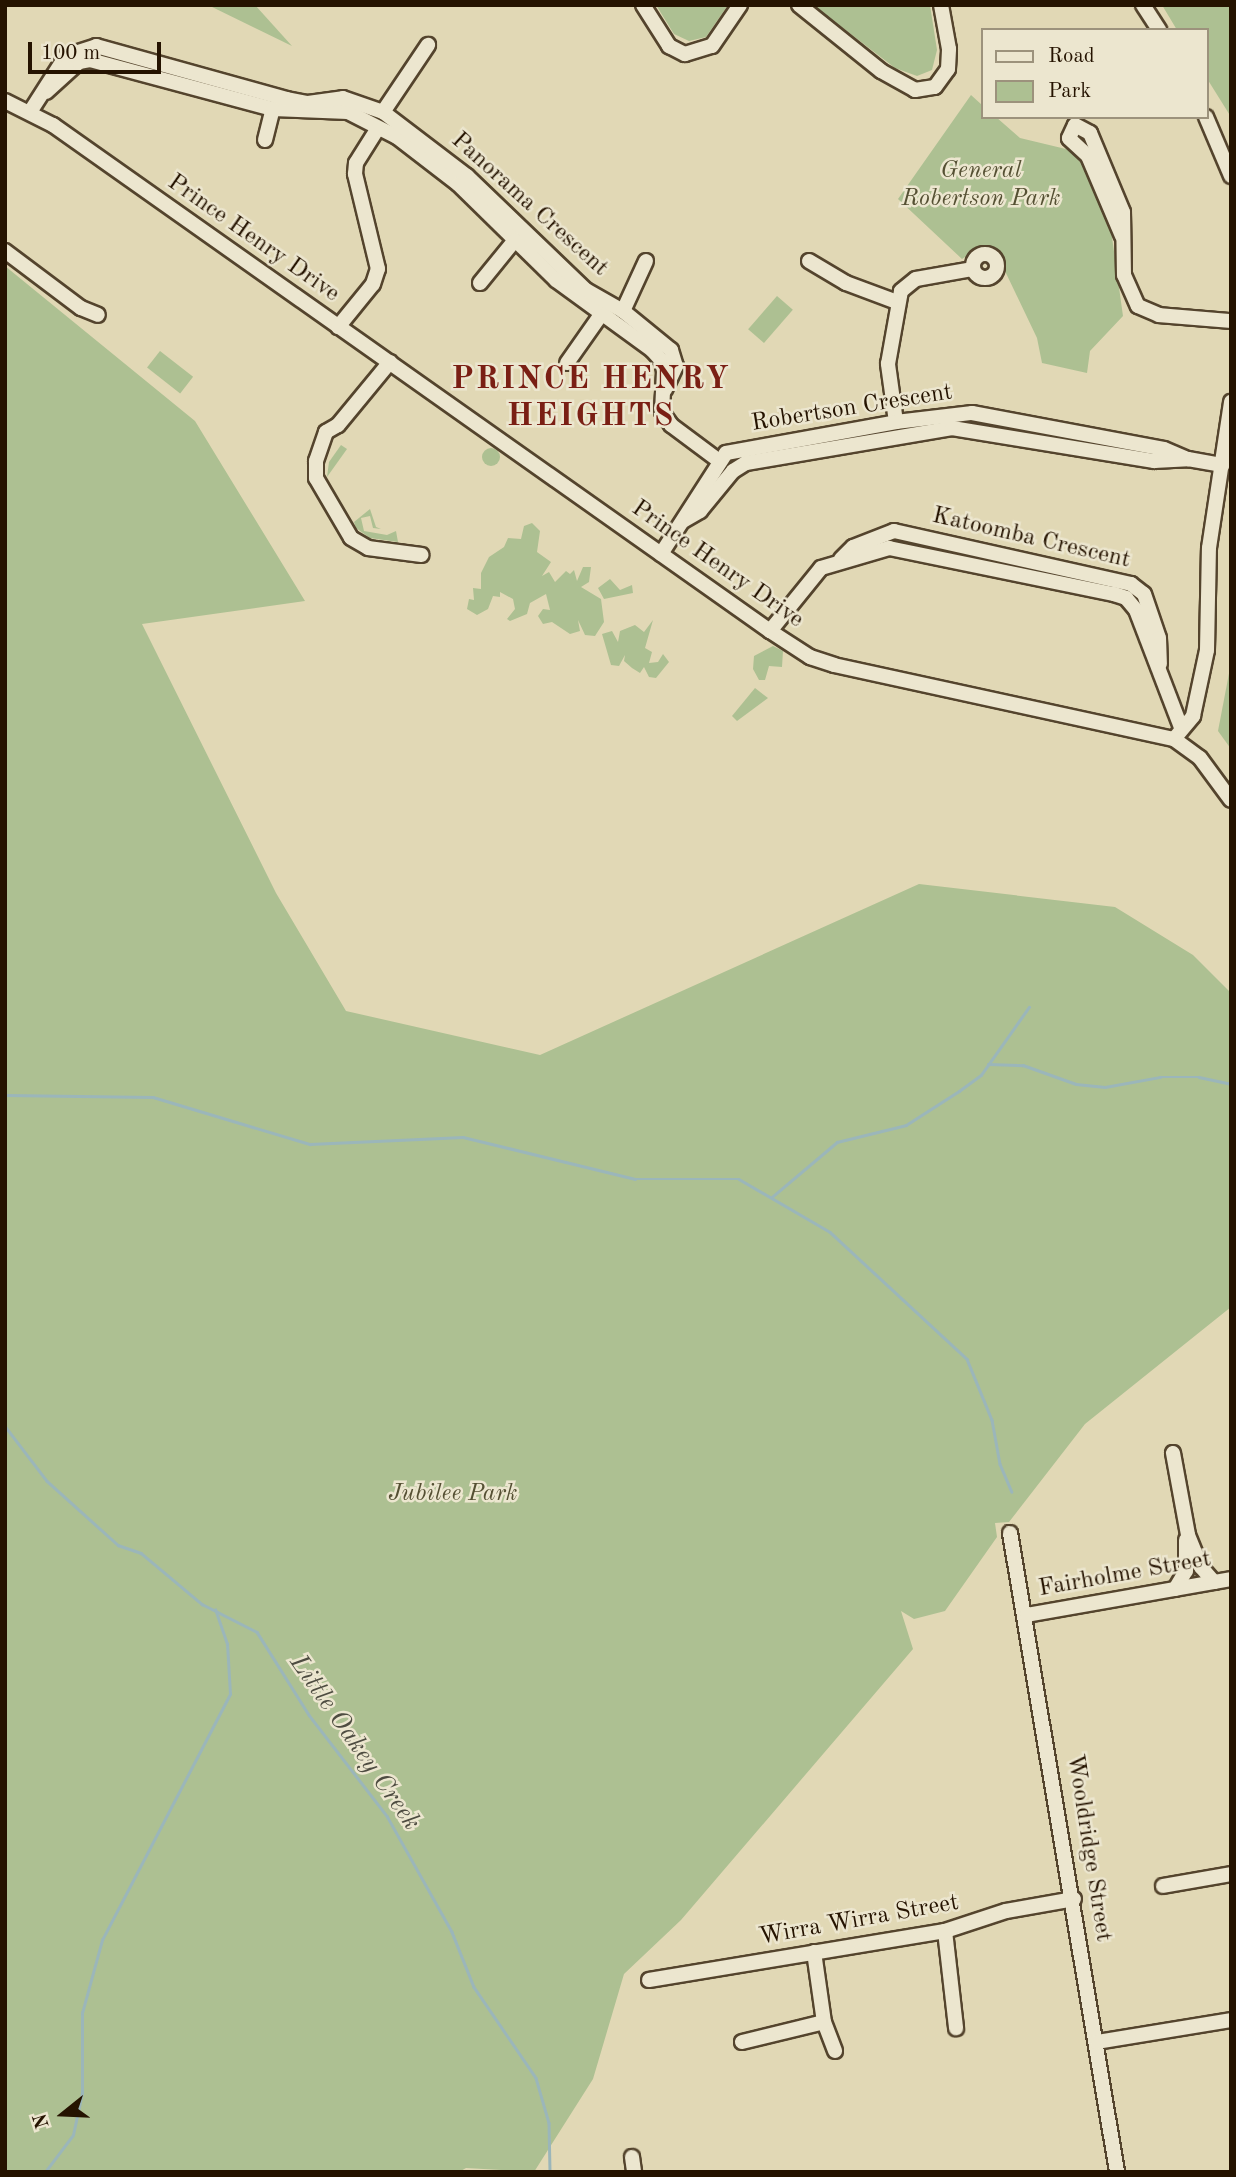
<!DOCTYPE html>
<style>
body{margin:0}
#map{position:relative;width:1236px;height:2177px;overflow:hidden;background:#e1d8b5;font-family:"Old Standard TT",serif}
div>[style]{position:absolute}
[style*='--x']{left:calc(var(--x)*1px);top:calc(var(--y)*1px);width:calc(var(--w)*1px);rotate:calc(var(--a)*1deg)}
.green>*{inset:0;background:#adc092;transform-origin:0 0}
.round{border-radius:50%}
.stream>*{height:2.5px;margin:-1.25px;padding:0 1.25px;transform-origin:1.25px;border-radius:1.25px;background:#9bb6ba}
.roads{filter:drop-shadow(2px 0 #54442d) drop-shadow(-2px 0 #54442d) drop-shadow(0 2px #54442d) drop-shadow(0 -2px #54442d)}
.minor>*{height:14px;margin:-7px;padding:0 7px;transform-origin:7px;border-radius:7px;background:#ece6cf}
.minor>.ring{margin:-7px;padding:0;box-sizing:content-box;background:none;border:14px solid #ece6cf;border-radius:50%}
span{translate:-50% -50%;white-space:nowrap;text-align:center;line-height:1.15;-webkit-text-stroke:5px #ece6cf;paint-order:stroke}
.park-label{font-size:24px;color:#555033;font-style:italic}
.street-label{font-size:24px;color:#251300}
.water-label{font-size:26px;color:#4e4c41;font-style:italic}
.district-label{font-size:32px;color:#7a1f14;font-weight:700;letter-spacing:2px}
.frame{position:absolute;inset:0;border:7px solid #251300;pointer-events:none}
.legend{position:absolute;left:981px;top:28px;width:228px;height:91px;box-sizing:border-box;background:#ece6cf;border:2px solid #9c927c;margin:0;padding:9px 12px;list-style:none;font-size:21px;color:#251300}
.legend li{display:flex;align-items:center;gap:14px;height:35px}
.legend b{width:35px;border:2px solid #9c927c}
.north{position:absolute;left:28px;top:2079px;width:70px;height:70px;-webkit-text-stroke:5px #ece6cf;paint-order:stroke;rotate:252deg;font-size:19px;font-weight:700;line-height:28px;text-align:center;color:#251300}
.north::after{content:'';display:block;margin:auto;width:24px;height:32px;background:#251300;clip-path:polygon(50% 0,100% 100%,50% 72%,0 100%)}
.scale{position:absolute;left:28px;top:42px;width:133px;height:32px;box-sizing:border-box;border:4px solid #251300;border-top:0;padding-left:9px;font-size:21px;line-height:24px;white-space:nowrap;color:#251300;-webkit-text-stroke:5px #ece6cf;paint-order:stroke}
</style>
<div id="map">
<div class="green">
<i style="clip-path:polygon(208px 5px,255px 5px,292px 46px)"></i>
<i style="clip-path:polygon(656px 5px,728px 5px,706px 37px,689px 41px,674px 34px)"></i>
<i style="clip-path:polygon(813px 5px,930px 5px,937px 50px,932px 70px,917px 76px,895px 68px)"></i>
<i style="clip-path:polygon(1162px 5px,1231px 5px,1231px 117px,1206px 77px,1206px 30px,1177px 30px)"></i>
<i style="clip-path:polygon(971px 95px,982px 105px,982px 117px,996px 117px,1020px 138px,1070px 150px,1088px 171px,1111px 230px,1123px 316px,1090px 351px,1087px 373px,1042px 363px,1037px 338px,994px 248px,976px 250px,962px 259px,898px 199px)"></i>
<i style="clip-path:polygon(5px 266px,195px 421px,305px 601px,142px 624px,276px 893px,346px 1011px,540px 1055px,919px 884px,1115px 907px,1193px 955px,1231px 993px,1231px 1307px,1085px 1424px,1009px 1522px,995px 1523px,997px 1537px,945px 1611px,914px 1619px,901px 1611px,913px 1649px,681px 1920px,624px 1974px,593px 2079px,534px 2172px,466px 2168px,459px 2172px,5px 2172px)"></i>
<i style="left:777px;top:296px;width:21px;height:44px;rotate:41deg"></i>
<i style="left:160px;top:351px;width:42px;height:21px;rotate:38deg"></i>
<i style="clip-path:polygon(341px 445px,347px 449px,327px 477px,329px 462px)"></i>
<i class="round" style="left:482px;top:448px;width:18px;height:18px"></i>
<i style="clip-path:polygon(370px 509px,376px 527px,381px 529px,373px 528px,370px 516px,361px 518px,364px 531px,387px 535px,396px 531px,398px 542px,370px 538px,356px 528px,354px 522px)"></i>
<i style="clip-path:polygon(532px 523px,540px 531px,537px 552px,551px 562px,542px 576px,549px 572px,555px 582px,566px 571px,570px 574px,574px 570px,577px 581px,583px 567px,591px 567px,589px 582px,581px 587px,601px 599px,604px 622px,595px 636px,585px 635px,578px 620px,580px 631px,570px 634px,552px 622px,543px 624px,538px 616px,543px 609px,550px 610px,546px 594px,530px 603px,527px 614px,510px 621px,507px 619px,515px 609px,513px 599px,500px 592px,500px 597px,493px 596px,488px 609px,477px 615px,467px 609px,469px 599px,474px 600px,473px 588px,481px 589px,481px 573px,489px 557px,504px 547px,508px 538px,521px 539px,524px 526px)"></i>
<i style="clip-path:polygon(610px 579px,620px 590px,632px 585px,633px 593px,604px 599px,598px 588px)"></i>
<i style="clip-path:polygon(653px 620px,645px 648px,652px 652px,649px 663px,658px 662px,663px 654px,669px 662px,656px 678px,649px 677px,644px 667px,640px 673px,632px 668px,624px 661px,625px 655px,619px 666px,611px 665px,602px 634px,612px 631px,618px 642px,620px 631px,635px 625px,644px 632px)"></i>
<i style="clip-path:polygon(773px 646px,783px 651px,782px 667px,769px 666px,765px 680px,759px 680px,753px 669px,754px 656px)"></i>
<i style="clip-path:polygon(1231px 663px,1231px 749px,1218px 731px)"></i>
<i style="clip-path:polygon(755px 688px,768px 698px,737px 721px,732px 716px)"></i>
</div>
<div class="stream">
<i style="--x:988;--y:1064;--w:35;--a:2"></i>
<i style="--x:1023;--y:1065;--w:56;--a:19.7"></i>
<i style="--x:1076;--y:1084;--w:29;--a:6"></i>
<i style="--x:1105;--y:1087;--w:56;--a:-10.3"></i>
<i style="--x:1160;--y:1077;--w:39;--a:0"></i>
<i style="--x:1199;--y:1077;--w:33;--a:12"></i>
<i style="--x:5;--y:1095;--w:148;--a:0.8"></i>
<i style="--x:153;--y:1097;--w:164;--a:16.7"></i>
<i style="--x:310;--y:1144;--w:153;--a:-2.6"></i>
<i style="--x:463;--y:1137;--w:177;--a:13.7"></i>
<i style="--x:635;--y:1179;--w:104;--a:0"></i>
<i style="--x:739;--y:1179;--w:105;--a:30.2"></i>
<i style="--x:830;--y:1232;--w:187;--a:42.8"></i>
<i style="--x:967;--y:1359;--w:66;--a:67.7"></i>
<i style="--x:992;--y:1420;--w:45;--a:79.7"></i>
<i style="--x:1000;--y:1464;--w:30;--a:67"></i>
<i style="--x:772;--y:1197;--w:85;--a:-40.2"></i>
<i style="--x:837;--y:1142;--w:71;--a:-13.8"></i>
<i style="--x:906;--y:1125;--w:63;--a:-32.7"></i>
<i style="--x:959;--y:1091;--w:27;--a:-36"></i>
<i style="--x:981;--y:1075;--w:83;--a:-54.8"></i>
<i style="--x:5;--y:1426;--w:69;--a:52.6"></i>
<i style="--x:47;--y:1481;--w:96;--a:42"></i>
<i style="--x:118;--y:1545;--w:24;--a:19"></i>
<i style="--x:141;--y:1553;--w:80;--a:39.9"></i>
<i style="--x:202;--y:1604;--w:62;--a:27"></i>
<i style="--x:257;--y:1632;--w:98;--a:57.9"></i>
<i style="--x:309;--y:1715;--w:128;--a:52.3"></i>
<i style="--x:387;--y:1816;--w:133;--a:60.7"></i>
<i style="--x:452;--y:1932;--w:59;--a:68.2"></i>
<i style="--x:474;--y:1987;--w:110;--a:55.7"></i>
<i style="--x:536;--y:2078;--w:47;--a:73.9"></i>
<i style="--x:549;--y:2123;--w:49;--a:88.8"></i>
<i style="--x:45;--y:2172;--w:46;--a:-52.9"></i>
<i style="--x:73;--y:2135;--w:43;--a:-77.9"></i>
<i style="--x:82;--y:2093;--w:80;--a:-90"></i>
<i style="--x:82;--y:2013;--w:76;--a:-74.7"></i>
<i style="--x:102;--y:1940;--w:277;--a:-62.5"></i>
<i style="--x:230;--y:1694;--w:50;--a:-93.4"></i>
<i style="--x:227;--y:1644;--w:36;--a:-109"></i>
</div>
<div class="roads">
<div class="minor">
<i style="--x:643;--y:5;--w:49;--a:57.6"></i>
<i style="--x:669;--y:46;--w:18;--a:27"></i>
<i style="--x:685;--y:54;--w:28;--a:-17"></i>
<i style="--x:712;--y:46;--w:50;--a:-55.7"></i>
<i style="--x:799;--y:5;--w:105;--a:38.8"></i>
<i style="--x:881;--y:71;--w:39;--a:29"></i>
<i style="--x:915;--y:90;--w:20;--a:-9"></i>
<i style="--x:935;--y:87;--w:22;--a:-54"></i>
<i style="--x:948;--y:69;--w:20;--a:-87"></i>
<i style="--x:949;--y:49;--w:45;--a:-100.3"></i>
<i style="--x:1143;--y:5;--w:30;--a:57"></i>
<i style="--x:46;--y:92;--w:45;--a:-42.3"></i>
<i style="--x:79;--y:62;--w:11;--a:-10"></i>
<i style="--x:90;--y:60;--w:189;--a:15"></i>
<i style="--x:273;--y:109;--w:75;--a:2.3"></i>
<i style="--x:348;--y:112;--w:55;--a:27"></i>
<i style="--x:397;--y:137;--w:77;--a:37.6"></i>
<i style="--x:458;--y:184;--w:137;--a:44.4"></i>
<i style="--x:556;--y:280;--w:119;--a:36.1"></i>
<i style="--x:652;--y:350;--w:15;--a:48"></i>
<i style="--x:662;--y:361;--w:10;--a:79"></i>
<i style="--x:664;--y:371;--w:41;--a:92.8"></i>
<i style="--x:662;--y:412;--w:16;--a:55"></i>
<i style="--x:671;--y:425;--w:59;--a:36.7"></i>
<i style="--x:5;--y:101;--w:54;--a:26.6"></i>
<i style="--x:53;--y:125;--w:878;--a:35.21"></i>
<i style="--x:770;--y:631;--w:48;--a:33"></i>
<i style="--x:810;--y:657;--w:25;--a:18"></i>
<i style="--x:834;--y:665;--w:348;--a:12.3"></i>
<i style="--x:1174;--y:739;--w:30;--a:-50"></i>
<i style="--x:1193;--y:716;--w:67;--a:-78"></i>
<i style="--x:1207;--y:650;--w:102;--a:-88.9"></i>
<i style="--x:1209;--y:548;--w:148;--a:-81.4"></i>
<i style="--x:30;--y:112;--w:67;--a:-57.3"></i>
<i style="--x:66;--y:56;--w:32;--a:-18"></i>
<i style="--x:96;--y:46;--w:198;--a:15.5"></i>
<i style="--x:287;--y:99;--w:21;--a:11"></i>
<i style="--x:308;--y:103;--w:35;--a:-8"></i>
<i style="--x:343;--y:98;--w:42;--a:19.3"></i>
<i style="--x:383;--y:112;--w:106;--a:37.3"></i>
<i style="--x:467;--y:176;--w:165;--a:43.8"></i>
<i style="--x:586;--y:290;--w:43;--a:29.6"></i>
<i style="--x:623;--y:311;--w:62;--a:39.1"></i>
<i style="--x:671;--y:350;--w:17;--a:73"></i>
<i style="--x:676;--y:366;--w:26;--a:115"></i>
<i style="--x:383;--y:112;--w:81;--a:-56.1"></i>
<i style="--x:1206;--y:117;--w:64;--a:67"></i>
<i style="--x:265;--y:140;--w:32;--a:-76"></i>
<i style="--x:1122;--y:236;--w:87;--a:-113"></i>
<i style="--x:1088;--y:156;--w:26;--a:-137"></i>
<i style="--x:1069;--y:138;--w:14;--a:-65"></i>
<i style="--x:1075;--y:125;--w:17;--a:28"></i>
<i style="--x:1090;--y:133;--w:86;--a:67.3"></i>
<i style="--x:1123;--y:212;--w:63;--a:89.1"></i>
<i style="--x:1124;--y:275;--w:34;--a:66"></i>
<i style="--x:1138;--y:306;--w:23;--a:23"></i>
<i style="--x:1159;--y:315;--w:72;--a:4.8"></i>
<i style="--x:5;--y:251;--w:95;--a:36.9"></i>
<i style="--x:81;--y:308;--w:18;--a:22"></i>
<i class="ring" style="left:973px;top:254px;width:10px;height:10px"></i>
<i style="--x:809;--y:261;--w:43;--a:30.7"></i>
<i style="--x:846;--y:283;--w:54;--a:20.4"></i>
<i style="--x:480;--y:283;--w:55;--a:-50.9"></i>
<i style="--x:623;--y:311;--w:55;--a:-65.3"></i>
<i style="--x:338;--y:327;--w:55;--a:-50.9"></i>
<i style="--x:373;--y:284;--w:16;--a:-72"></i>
<i style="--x:378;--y:269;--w:98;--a:-103.6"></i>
<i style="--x:355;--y:174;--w:11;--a:-85"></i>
<i style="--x:356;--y:163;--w:41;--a:-57.8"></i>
<i style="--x:390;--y:362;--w:82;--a:129.5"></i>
<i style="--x:338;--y:425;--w:14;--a:150"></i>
<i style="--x:326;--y:432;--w:31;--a:109"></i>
<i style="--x:316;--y:461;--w:17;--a:90"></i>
<i style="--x:316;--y:478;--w:69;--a:59.7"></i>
<i style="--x:351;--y:538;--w:20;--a:30"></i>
<i style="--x:368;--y:548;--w:54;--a:7.4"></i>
<i style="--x:567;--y:363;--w:57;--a:-54.9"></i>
<i style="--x:896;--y:422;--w:59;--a:-97.9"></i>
<i style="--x:888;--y:364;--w:74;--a:-79.9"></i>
<i style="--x:901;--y:291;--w:19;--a:-39"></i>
<i style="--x:916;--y:279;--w:58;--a:-10"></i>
<i style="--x:683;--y:521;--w:20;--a:-30"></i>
<i style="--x:700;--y:511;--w:52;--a:-50.5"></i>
<i style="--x:733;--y:471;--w:15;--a:-32"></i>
<i style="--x:746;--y:463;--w:209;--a:-9.6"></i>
<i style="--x:952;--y:428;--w:205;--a:9.3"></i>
<i style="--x:1154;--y:461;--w:34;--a:-3"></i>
<i style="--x:1188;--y:459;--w:35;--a:10"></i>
<i style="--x:661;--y:554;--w:120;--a:-57.2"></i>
<i style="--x:726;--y:453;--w:173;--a:-10.3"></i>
<i style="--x:896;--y:422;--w:77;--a:-6.8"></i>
<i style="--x:972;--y:413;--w:195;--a:10.6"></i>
<i style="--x:1164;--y:449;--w:26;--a:23"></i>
<i style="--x:841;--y:559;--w:17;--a:-45"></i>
<i style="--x:853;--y:547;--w:44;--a:-21.3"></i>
<i style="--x:894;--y:531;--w:243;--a:12.6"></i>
<i style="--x:1131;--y:584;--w:16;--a:38"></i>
<i style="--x:1144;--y:594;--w:46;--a:71.2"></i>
<i style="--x:1159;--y:638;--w:26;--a:88"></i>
<i style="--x:770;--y:631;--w:81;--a:-51"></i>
<i style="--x:821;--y:568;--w:71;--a:-16.4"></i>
<i style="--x:889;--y:548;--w:230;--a:11.6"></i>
<i style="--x:1114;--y:594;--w:13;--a:18"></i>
<i style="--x:1126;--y:598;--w:16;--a:50"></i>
<i style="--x:1136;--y:610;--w:125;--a:69"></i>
<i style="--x:1174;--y:739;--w:32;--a:36"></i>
<i style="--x:1200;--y:758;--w:52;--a:53.6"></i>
<i style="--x:1173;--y:1453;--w:83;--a:79.6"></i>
<i style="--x:1188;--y:1535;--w:35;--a:68"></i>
<i style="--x:1201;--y:1567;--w:20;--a:49"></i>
<i style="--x:1010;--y:1533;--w:648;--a:80.49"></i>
<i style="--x:1175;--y:1589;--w:21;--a:-59"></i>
<i style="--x:1186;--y:1571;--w:31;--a:-90"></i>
<i style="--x:1027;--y:1615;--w:207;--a:-10"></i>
<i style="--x:1163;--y:1886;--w:69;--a:-10"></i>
<i style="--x:945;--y:1931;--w:98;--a:83.5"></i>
<i style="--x:814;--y:1952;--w:71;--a:81.9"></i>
<i style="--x:824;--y:2022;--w:31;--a:69"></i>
<i style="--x:649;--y:1980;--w:300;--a:-9.4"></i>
<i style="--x:945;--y:1931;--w:64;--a:-18.2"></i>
<i style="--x:1006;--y:1911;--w:69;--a:-10"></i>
<i style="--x:742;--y:2042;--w:84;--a:-13.7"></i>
<i style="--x:1097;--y:2042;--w:136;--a:-9.3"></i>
<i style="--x:632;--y:2157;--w:15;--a:82"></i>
</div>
</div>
<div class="park-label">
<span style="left:981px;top:186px">General<br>Robertson Park</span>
<span style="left:453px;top:1495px">Jubilee Park</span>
</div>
<div class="street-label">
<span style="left:529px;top:205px;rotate:42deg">Panorama Crescent</span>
<span style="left:253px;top:239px;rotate:35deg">Prince Henry Drive</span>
<span style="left:852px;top:409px;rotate:-9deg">Robertson Crescent</span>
<span style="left:1031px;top:539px;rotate:13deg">Katoomba Crescent</span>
<span style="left:717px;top:565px;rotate:35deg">Prince Henry Drive</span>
<span style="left:1125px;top:1575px;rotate:-10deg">Fairholme Street</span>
<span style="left:1088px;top:1848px;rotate:81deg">Wooldridge Street</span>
<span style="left:859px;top:1921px;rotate:-10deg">Wirra Wirra Street</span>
</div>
<div class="water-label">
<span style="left:354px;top:1743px;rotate:55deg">Little Oakey Creek</span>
</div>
<div class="district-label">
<span style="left:591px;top:399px">PRINCE HENRY<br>HEIGHTS</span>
</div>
<div class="frame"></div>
<ul class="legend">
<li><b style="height:9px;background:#ece6cf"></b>Road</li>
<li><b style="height:19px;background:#adc092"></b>Park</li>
</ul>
<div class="north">N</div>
<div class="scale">100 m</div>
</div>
